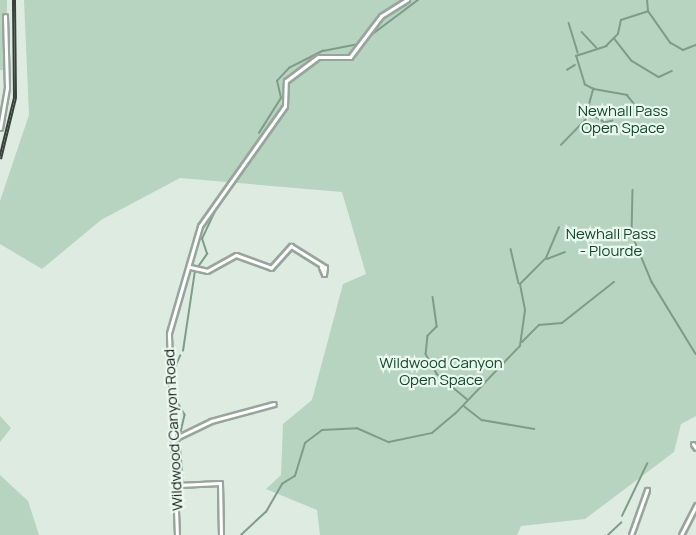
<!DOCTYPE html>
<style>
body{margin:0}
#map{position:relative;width:696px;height:535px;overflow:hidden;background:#ddebe1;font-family:Manrope,sans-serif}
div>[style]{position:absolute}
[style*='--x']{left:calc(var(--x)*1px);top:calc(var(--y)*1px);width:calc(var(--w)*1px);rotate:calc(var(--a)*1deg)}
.green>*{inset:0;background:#b7d4c0;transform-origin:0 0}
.stream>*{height:1.5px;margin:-0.75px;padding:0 0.75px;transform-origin:0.75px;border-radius:0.75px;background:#7e9c88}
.roads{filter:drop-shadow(2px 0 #98a59c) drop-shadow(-2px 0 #98a59c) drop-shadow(0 2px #98a59c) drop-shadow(0 -2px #98a59c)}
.street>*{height:3px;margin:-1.5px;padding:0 1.5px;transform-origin:1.5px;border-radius:1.5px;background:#fff}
.rail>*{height:4px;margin-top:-2px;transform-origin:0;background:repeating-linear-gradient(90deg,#eaf8ee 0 4.5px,#3a403c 0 9px);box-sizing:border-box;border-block:2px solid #3a403c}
span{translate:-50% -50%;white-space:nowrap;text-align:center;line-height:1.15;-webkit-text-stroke:4.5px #eaf8ee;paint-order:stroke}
.park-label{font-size:15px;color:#11482a}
.street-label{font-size:15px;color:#181d1a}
</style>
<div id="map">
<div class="green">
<i style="left:0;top:0;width:7px;height:70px"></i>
<i style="clip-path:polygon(24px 0,696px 0,696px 416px,681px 424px,674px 452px,585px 519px,521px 526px,517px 535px,320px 535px,317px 510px,266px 489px,281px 475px,283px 424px,312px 400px,343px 284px,366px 274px,342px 192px,180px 178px,101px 220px,42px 269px,0 244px,0 201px,29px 115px)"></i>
<i style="clip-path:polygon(0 416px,11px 428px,0 442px)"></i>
<i style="clip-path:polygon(0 475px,28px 501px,39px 535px,0 535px)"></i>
</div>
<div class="stream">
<i style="--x:649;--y:12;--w:38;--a:55"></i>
<i style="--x:671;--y:43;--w:14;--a:30"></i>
<i style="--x:683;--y:50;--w:14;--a:-21"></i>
<i style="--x:569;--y:23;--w:31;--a:73"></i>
<i style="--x:582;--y:32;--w:21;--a:47"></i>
<i style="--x:614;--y:38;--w:29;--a:52"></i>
<i style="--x:632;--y:61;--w:31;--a:31"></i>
<i style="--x:659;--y:77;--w:14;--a:-25"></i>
<i style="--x:362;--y:42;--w:70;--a:-36.9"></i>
<i style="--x:567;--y:70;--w:9;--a:-32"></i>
<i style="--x:594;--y:89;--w:34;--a:10"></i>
<i style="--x:627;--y:95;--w:17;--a:50"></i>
<i style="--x:613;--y:121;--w:8;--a:166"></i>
<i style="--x:605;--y:123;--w:21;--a:-149"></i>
<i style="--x:587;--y:112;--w:24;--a:-75"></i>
<i style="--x:593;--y:89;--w:9;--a:-153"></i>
<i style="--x:585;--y:85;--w:30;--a:-107"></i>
<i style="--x:576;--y:56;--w:32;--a:-18"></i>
<i style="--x:606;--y:46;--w:17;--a:-45"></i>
<i style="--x:618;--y:34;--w:14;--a:-78"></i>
<i style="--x:621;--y:20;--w:28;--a:-18"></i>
<i style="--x:648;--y:11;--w:11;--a:-95"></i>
<i style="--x:259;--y:133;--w:41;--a:-57.8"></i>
<i style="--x:281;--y:98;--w:17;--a:-103"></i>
<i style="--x:277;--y:81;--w:18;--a:-47"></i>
<i style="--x:289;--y:68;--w:38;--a:-27"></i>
<i style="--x:323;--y:51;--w:36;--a:-11"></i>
<i style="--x:561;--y:145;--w:43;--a:-45.9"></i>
<i style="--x:633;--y:190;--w:44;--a:91.3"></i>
<i style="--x:632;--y:234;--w:52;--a:67.4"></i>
<i style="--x:652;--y:282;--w:84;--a:58.6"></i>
<i style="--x:511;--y:249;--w:35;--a:77"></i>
<i style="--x:547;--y:259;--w:19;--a:-21"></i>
<i style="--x:198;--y:267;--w:16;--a:-55"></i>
<i style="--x:207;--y:254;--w:16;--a:-108"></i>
<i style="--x:202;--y:239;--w:38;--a:-65"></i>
<i style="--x:218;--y:205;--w:75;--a:-55.3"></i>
<i style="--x:433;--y:297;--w:30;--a:82"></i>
<i style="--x:437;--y:327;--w:13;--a:135"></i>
<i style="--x:428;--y:336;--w:18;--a:96"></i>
<i style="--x:426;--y:354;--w:23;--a:61"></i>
<i style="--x:437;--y:374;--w:39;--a:40"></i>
<i style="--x:522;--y:342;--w:24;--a:-45"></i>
<i style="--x:539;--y:325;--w:23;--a:-5"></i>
<i style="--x:562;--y:323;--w:66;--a:-38.3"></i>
<i style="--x:183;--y:351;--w:81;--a:-81.5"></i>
<i style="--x:172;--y:374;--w:20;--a:-66"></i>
<i style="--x:173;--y:394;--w:24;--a:60"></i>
<i style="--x:185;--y:415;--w:18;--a:103"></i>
<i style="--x:464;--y:406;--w:23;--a:38"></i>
<i style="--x:482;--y:420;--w:53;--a:9.8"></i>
<i style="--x:180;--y:439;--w:42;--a:85.9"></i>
<i style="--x:622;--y:516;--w:58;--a:-64.3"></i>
<i style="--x:241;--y:535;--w:34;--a:-43"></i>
<i style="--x:266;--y:512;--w:32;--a:-60"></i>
<i style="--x:282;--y:484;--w:15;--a:-32"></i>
<i style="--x:295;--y:476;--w:34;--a:-73"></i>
<i style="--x:305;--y:443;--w:21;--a:-37"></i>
<i style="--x:322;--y:430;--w:35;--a:-3"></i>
<i style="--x:357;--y:428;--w:35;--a:24"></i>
<i style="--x:389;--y:442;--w:44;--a:-11.8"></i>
<i style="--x:432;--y:433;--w:30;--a:-40"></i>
<i style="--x:455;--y:414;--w:94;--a:-46.3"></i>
<i style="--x:520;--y:346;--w:36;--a:-82"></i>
<i style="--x:525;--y:310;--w:26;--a:-101"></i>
<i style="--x:520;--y:284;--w:37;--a:-45"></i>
<i style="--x:546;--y:258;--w:33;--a:-67"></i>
<i style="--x:608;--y:535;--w:18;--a:-43"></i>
</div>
<div class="roads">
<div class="street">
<i style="--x:0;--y:128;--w:41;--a:-80.1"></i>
<i style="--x:7;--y:88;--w:72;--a:-91.6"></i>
<i style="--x:190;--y:267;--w:17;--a:13"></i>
<i style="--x:207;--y:271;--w:33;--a:-29"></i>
<i style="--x:236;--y:255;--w:37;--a:20"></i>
<i style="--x:271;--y:268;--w:30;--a:-48"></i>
<i style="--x:291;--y:246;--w:40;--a:32"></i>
<i style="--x:325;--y:267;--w:7;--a:98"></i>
<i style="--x:324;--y:274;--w:8;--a:-113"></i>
<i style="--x:174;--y:439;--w:41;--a:-25.9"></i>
<i style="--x:211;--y:421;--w:65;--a:-15.1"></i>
<i style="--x:693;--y:444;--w:5;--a:53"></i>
<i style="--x:178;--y:485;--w:42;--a:-2.7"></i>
<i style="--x:220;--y:483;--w:52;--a:88.9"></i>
<i style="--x:177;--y:535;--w:202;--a:-92.3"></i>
<i style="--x:169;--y:333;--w:111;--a:-73.8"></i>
<i style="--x:200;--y:226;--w:147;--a:-54.7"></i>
<i style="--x:285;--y:106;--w:25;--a:-88"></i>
<i style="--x:286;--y:81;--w:40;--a:-37"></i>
<i style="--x:318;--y:57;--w:32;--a:0"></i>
<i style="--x:350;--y:57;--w:51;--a:-52.9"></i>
<i style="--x:381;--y:16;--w:31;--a:-32"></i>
<i style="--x:631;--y:535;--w:48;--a:-70.4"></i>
<i style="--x:681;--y:535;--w:34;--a:-63"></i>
</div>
</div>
<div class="rail">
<i style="--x:0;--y:159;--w:63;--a:-76.2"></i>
<i style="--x:15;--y:98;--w:98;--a:-90.6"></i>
</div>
<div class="park-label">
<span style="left:623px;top:119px">Newhall Pass<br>Open Space</span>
<span style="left:611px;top:242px">Newhall Pass<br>- Plourde</span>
<span style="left:441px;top:371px">Wildwood Canyon<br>Open Space</span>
</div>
<div class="street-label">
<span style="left:173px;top:430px;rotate:-93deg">Wildwood Canyon Road</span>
</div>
</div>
